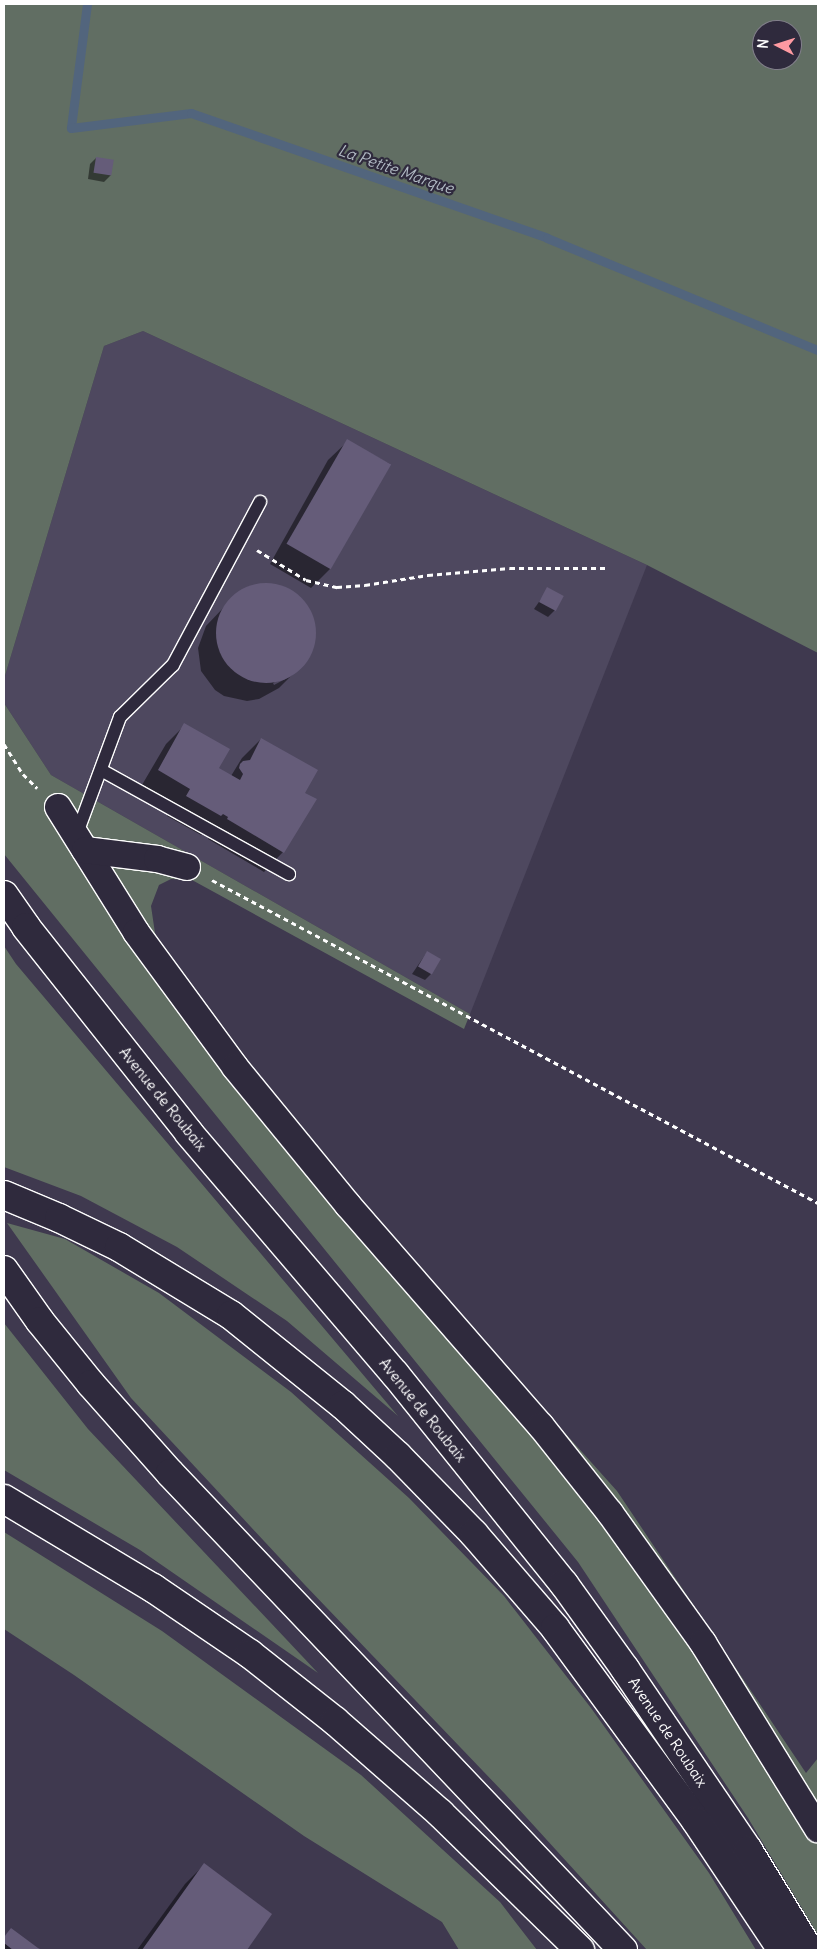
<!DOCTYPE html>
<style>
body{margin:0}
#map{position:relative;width:822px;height:1954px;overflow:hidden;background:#3f394f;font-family:Delius,sans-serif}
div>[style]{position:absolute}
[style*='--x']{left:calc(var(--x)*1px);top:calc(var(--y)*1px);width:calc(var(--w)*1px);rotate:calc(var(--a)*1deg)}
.built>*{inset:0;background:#4e485f}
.green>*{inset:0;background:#616e63}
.shadow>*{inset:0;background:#0007}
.stream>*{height:9px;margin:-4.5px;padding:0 4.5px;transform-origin:4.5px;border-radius:4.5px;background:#52657d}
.building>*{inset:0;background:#655c79;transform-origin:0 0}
.round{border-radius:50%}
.path>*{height:3px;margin-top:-1.5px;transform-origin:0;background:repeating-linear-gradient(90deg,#fff 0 5px,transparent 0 9px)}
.roads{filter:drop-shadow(1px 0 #fff) drop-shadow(-1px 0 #fff) drop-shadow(0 1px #fff) drop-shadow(0 -1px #fff)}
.lane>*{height:12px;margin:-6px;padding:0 6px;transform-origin:6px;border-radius:6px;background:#2f2a3d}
.street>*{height:26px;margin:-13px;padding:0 13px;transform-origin:13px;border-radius:13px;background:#2f2a3d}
.highway>*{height:28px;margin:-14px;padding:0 14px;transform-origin:14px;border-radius:14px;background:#2f2a3d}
span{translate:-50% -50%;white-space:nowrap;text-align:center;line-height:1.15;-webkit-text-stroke:4.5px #2f2a3d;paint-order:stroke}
.street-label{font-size:15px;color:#fff}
.water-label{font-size:16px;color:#b1bac4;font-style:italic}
.frame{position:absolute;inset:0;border:5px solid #fff;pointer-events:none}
.north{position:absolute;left:752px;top:20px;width:50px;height:50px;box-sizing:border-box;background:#2f2a3d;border:1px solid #827f8b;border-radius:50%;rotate:275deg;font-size:14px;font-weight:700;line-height:20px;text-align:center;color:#fff}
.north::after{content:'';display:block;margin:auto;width:18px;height:22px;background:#ff9aa2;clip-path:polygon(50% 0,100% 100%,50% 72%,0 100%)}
</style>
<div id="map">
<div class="built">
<i style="clip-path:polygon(143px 331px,647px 565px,470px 1014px,51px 775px,4px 703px,4px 679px,104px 346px)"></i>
</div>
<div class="green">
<i style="clip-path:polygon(evenodd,4px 4px,818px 4px,818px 653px,647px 565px,143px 331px,104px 346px,4px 679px,4px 4px,762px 30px,792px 30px,792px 60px,762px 60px,762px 30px)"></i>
<i style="clip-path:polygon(4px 703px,51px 775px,470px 1014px,464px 1029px,192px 880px,171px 879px,159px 885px,151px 906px,155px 933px,170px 963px,355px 1199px,617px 1491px,806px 1773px,818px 1758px,818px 1935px,748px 1818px,578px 1562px,4px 854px)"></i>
<i style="clip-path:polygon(4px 946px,16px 964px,398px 1416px,287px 1321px,177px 1247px,81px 1196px,4px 1167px)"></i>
<i style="clip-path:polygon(7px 1223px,65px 1239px,159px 1293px,291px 1392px,409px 1498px,504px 1596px,591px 1708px,709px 1873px,756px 1950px,647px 1950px,505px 1794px,304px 1584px,131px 1398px)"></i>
<i style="clip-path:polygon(4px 1323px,88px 1429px,318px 1673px,140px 1550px,4px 1470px)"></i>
<i style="clip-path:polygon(4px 1532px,162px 1631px,361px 1775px,500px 1902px,537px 1950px,459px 1950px,442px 1922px,304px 1836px,74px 1675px,4px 1629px)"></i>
</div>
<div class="shadow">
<i style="clip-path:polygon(96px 158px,111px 175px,104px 182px,88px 179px,90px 164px)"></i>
<i style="clip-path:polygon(348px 441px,390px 464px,330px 569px,311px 588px,270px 564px,328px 460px)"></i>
<i style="clip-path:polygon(evenodd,265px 584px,288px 589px,305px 604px,311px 614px,314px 637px,307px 660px,279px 688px,259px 699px,247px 701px,224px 696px,215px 690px,201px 671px,198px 648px,206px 626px,225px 606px,243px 590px,265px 584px,291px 673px,291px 676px,274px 685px,273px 683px,291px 673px)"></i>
<i style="clip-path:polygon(548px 589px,555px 610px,548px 617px,534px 609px)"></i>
<i style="clip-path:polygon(185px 725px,218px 768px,231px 776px,242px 758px,261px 739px,304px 793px,283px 852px,264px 872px,208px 839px,210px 836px,204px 832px,201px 835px,167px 816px,172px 808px,139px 790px,166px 744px)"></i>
<i style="clip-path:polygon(427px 952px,431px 974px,425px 980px,412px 974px)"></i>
<i style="clip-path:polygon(204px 1865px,271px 1914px,246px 1950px,137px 1950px,185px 1884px)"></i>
<i style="clip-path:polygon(11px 1930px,40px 1950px,4px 1950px,4px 1937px)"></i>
</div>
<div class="stream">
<i style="--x:87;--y:4;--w:125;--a:97.4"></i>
<i style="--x:71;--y:128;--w:121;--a:-7.1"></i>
<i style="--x:191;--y:113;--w:377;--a:19.3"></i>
<i style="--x:547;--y:238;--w:293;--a:22.5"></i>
</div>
<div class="building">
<i style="left:96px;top:157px;width:18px;height:16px;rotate:9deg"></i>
<i style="left:347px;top:439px;width:51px;height:121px;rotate:30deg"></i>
<i class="round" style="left:216px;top:583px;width:100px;height:100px"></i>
<i style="left:547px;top:587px;width:19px;height:17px;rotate:28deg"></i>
<i style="clip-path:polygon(184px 723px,230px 749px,219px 768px,240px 780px,243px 774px,239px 768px,240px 764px,243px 761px,250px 760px,261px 738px,318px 770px,305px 793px,317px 799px,284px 853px,227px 819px,228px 817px,223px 814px,221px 816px,186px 796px,190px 789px,158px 770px)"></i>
<i style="left:427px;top:951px;width:16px;height:18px;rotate:30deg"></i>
<i style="clip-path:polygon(204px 1863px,272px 1914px,247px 1950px,142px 1950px)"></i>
<i style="clip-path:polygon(11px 1928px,38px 1948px,42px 1950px,13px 1950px,4px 1943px,4px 1937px)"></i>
</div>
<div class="path">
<i style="--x:257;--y:550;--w:57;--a:31.5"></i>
<i style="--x:306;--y:580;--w:32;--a:13"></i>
<i style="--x:337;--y:587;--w:28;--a:-4"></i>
<i style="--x:365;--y:585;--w:64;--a:-9"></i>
<i style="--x:428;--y:575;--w:82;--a:-4.9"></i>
<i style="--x:510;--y:568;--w:99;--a:0"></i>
<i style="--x:4;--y:744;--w:36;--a:58"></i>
<i style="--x:23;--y:774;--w:20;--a:45"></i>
<i style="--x:212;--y:880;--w:687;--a:28.06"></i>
</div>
<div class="roads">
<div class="lane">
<i style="--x:101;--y:770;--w:215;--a:29"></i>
<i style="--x:76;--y:836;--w:127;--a:-69.7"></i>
<i style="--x:120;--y:717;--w:74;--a:-44.5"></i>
<i style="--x:173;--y:665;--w:185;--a:-61.9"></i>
</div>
<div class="street">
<i style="--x:58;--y:807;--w:147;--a:58"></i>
<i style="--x:136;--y:932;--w:167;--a:53.7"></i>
<i style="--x:235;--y:1067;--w:178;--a:50.7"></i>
<i style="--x:348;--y:1205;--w:293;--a:48.9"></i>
<i style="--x:541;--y:1426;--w:111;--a:51.6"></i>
<i style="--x:610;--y:1513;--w:160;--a:54.4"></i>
<i style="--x:703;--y:1643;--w:219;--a:58.3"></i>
<i style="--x:85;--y:850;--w:73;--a:7.1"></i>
<i style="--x:157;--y:859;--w:31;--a:15"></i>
</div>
<div class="highway">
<i style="--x:4;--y:895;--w:39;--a:55"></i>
<i style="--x:26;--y:927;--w:263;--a:51.6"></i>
<i style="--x:189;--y:1133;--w:317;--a:49.5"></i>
<i style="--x:395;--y:1374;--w:270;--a:51.2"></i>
<i style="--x:564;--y:1584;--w:105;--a:54.3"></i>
<i style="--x:625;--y:1669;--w:219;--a:55.8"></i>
<i style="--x:748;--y:1850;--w:117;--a:58.6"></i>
<i style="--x:4;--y:1195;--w:60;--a:22.7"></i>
<i style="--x:59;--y:1218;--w:67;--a:25.8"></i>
<i style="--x:119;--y:1247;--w:131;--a:31.3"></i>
<i style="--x:231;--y:1315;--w:144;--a:38.8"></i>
<i style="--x:343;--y:1405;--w:75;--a:42.8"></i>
<i style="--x:398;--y:1456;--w:109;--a:45.7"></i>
<i style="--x:474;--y:1534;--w:124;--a:49.2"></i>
<i style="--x:555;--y:1628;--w:239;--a:53.8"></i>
<i style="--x:696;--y:1821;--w:155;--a:56.3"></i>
<i style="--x:4;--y:1270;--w:62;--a:54.8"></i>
<i style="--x:40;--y:1321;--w:81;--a:51"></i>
<i style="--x:91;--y:1384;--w:119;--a:48.4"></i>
<i style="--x:170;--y:1473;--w:658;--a:46.48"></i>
<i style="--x:4;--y:1499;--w:174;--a:30.9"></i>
<i style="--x:153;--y:1588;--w:117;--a:34.2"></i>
<i style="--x:250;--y:1654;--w:108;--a:38.2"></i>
<i style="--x:335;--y:1721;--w:140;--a:41.2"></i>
<i style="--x:440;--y:1813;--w:196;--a:44.4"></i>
</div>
</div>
<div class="street-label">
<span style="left:163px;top:1099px;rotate:51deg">Avenue de Roubaix</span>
<span style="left:423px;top:1410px;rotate:51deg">Avenue de Roubaix</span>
<span style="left:668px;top:1732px;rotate:56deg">Avenue de Roubaix</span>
</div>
<div class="water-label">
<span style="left:396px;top:169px;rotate:19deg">La Petite Marque</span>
</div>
<div class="frame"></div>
<div class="north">N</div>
</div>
